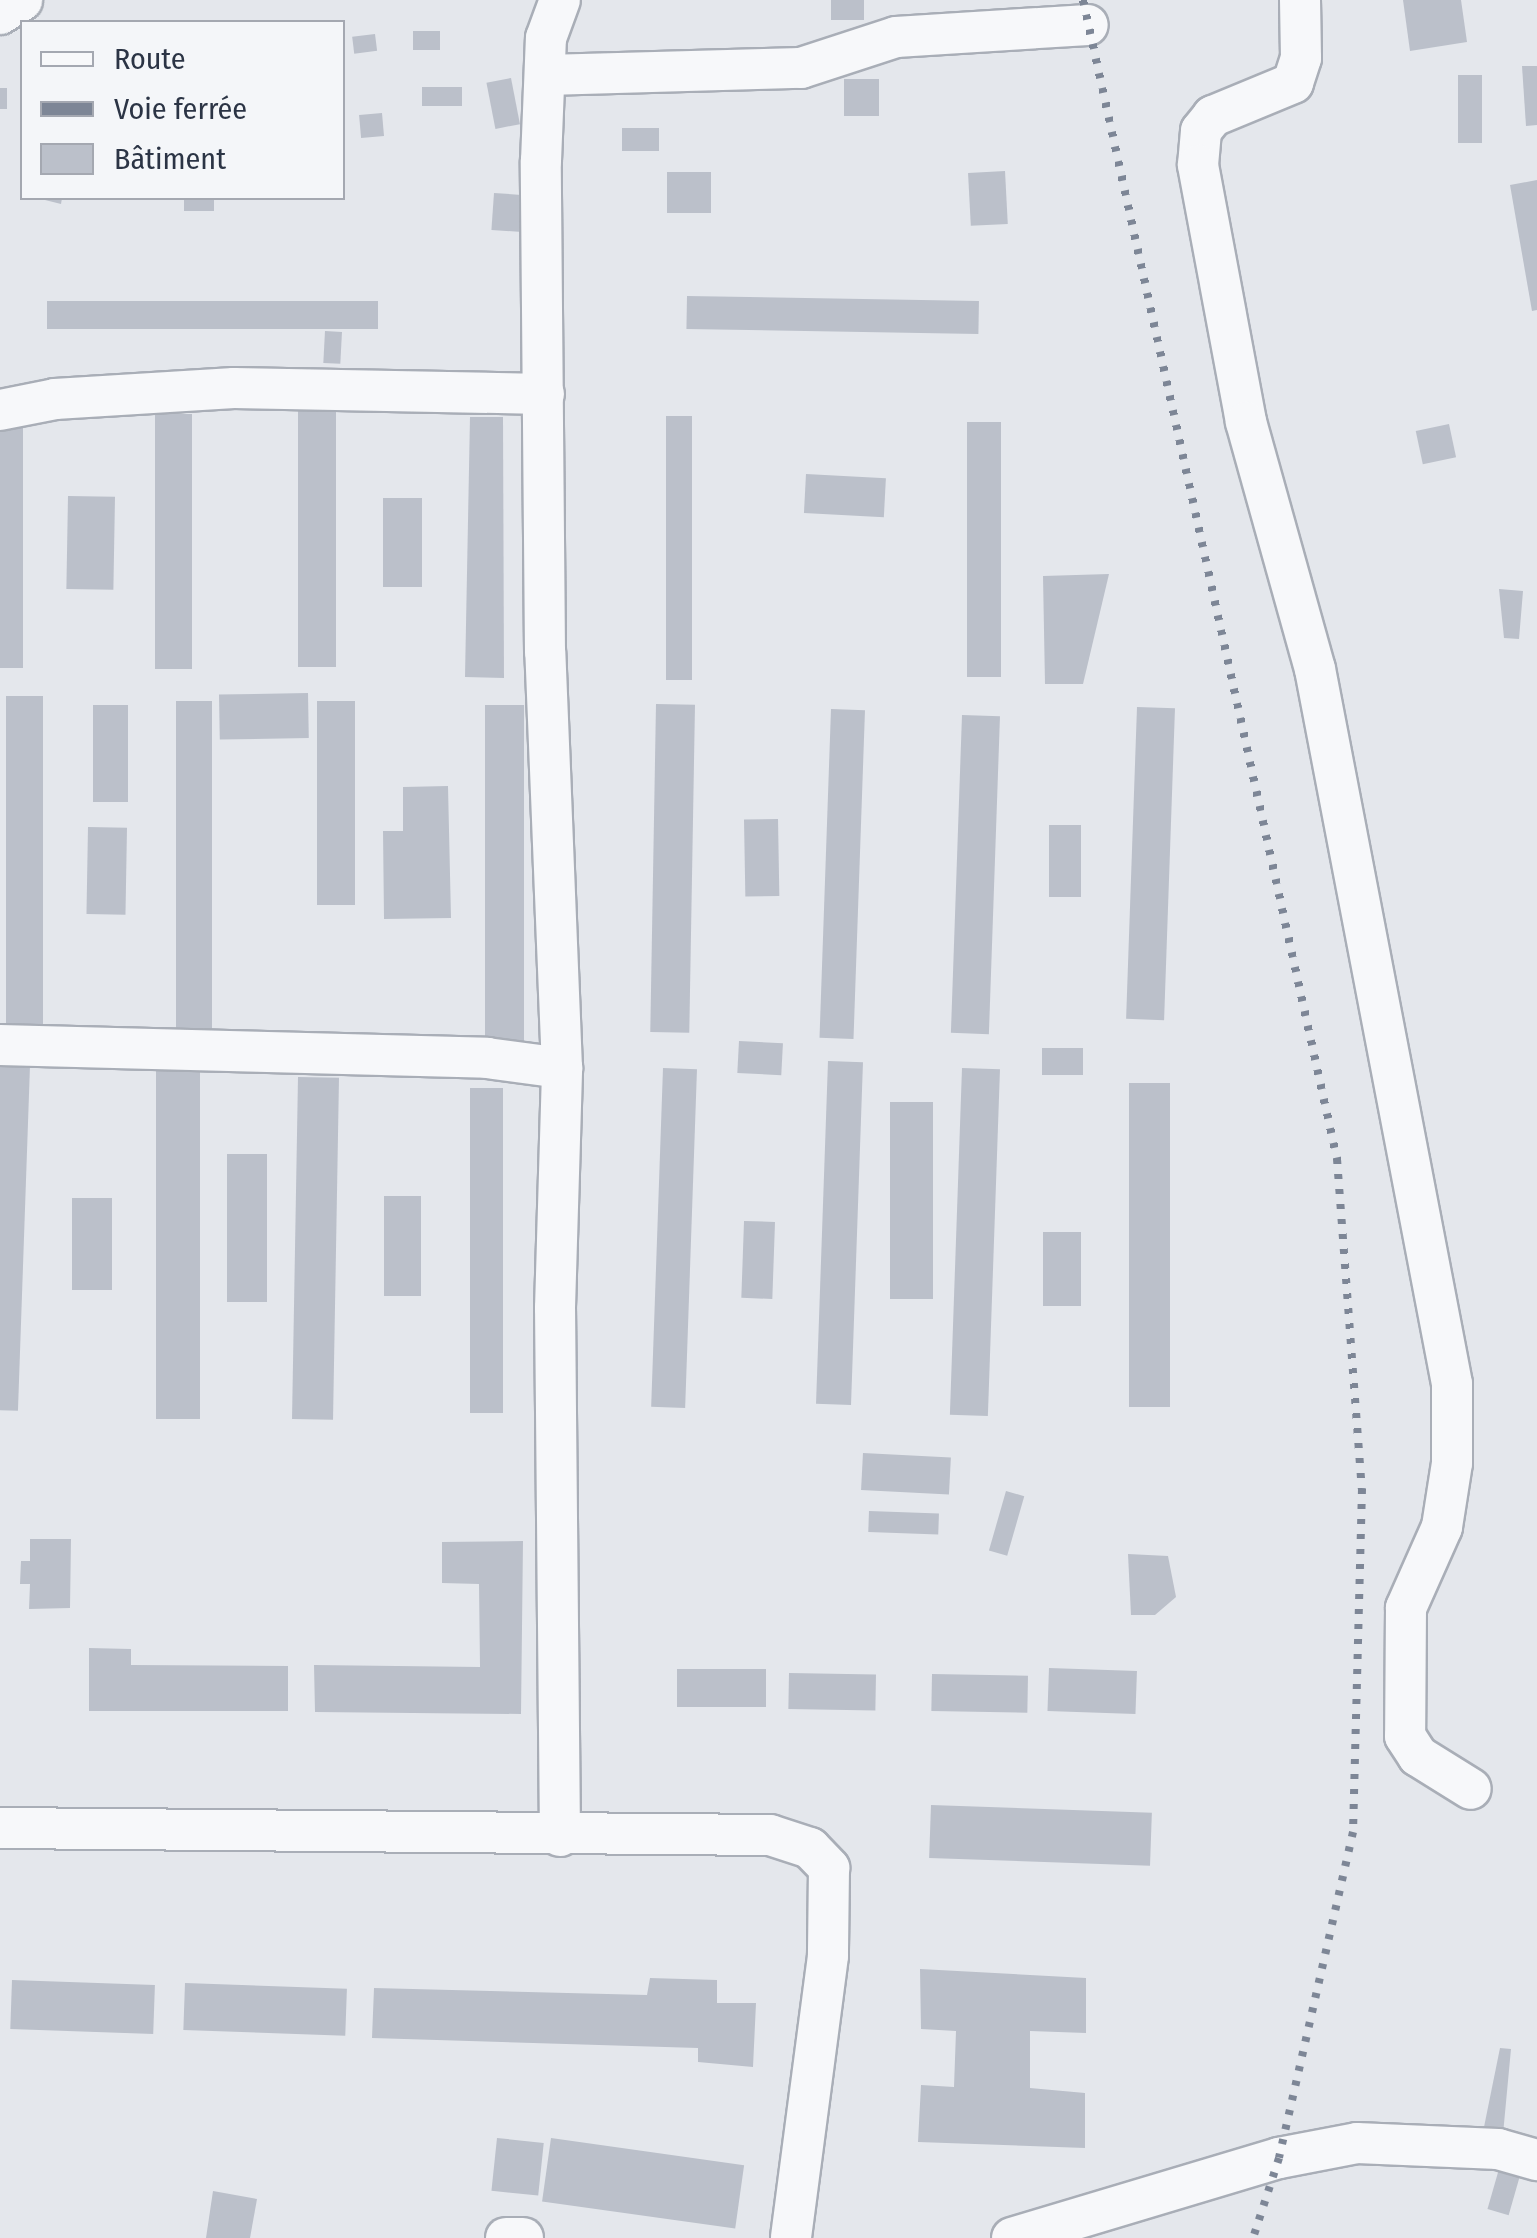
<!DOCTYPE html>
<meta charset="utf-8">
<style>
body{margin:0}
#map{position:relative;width:1537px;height:2238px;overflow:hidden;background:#e4e7ec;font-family:"Fira Sans Condensed",sans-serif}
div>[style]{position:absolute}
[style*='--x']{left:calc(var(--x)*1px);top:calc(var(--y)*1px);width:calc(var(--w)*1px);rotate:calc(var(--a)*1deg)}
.building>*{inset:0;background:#bbc0ca;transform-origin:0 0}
.roads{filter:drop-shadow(2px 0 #a9aeb7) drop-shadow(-2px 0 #a9aeb7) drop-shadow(0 2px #a9aeb7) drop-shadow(0 -2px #a9aeb7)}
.minor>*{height:40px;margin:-20px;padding:0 20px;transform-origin:20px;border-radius:20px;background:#f7f8fa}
.rail>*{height:8px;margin-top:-4px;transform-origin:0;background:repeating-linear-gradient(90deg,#7d8696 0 5px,transparent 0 15px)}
span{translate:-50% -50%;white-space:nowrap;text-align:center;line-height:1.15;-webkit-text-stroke:8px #f4f6f9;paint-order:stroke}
.legend{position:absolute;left:20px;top:20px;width:325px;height:180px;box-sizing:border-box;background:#f4f6f9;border:2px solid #a4a8b1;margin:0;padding:12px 18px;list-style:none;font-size:30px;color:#2b3445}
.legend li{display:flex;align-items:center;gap:20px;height:50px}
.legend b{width:50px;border:2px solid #a4a8b1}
</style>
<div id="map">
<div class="building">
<i style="left:831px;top:0;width:33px;height:20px"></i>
<i style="clip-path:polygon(1403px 0,1461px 0,1467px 42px,1410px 51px)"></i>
<i style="left:413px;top:31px;width:27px;height:19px"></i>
<i style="left:375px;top:34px;width:17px;height:23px;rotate:83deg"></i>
<i style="clip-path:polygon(1522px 66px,1537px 66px,1537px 125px,1526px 126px)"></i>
<i style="left:1458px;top:75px;width:24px;height:68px"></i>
<i style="left:511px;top:78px;width:47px;height:25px;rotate:79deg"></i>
<i style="left:844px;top:79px;width:35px;height:37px"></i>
<i style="left:422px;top:87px;width:40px;height:19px"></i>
<i style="left:0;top:88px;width:7px;height:21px"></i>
<i style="left:382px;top:113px;width:23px;height:23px;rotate:85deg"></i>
<i style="left:659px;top:128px;width:23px;height:37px;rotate:90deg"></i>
<i style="left:1005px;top:171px;width:53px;height:37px;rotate:87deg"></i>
<i style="left:667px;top:172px;width:44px;height:41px"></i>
<i style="clip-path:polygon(1537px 180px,1537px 310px,1532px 311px,1510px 185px)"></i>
<i style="left:494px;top:193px;width:31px;height:37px;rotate:4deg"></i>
<i style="clip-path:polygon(37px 198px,62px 198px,61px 204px)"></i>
<i style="left:184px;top:198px;width:30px;height:13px"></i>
<i style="left:687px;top:296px;width:292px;height:33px;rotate:1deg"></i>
<i style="left:378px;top:301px;width:28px;height:331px;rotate:90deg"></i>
<i style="left:325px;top:331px;width:17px;height:32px;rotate:3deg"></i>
<i style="left:298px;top:410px;width:38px;height:257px"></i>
<i style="left:155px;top:414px;width:37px;height:255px"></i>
<i style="left:0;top:416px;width:23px;height:252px"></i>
<i style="left:666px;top:416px;width:26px;height:264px"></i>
<i style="clip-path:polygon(470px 417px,503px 417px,504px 678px,465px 677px)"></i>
<i style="left:967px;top:422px;width:34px;height:255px"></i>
<i style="left:1449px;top:424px;width:34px;height:34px;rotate:78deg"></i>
<i style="left:806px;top:474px;width:80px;height:39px;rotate:3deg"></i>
<i style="left:68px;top:496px;width:47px;height:93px;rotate:1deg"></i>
<i style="left:383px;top:498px;width:39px;height:89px"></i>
<i style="clip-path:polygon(1109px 574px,1083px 684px,1045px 684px,1043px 576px)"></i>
<i style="clip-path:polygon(1499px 589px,1523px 591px,1519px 639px,1504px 638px)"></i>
<i style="left:308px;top:693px;width:45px;height:89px;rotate:89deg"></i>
<i style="left:6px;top:696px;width:37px;height:339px"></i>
<i style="left:176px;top:701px;width:36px;height:337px"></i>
<i style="left:317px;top:701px;width:38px;height:204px"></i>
<i style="left:656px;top:704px;width:39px;height:328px;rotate:1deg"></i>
<i style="left:93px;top:705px;width:35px;height:97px"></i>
<i style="left:485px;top:705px;width:39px;height:340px"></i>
<i style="left:1137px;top:707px;width:38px;height:312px;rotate:2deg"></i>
<i style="left:831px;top:709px;width:34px;height:329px;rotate:2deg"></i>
<i style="left:962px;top:715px;width:38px;height:318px;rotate:2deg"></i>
<i style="clip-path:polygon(448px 786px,451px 918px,384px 919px,383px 831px,403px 831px,403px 787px)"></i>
<i style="left:778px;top:819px;width:77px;height:34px;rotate:89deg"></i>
<i style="left:1049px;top:825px;width:32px;height:72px"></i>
<i style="left:88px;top:827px;width:39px;height:87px;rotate:1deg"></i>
<i style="left:739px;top:1041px;width:44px;height:32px;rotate:3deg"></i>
<i style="left:1042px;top:1048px;width:41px;height:27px"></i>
<i style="left:828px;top:1061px;width:35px;height:343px;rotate:2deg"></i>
<i style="left:0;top:1065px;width:30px;height:345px;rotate:2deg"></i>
<i style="left:663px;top:1068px;width:34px;height:339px;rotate:2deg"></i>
<i style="left:962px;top:1068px;width:38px;height:347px;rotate:2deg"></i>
<i style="left:156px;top:1070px;width:44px;height:349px"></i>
<i style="left:298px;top:1077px;width:41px;height:342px;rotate:1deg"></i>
<i style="left:1129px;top:1083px;width:41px;height:324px"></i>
<i style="left:470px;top:1088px;width:33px;height:325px"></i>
<i style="left:890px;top:1102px;width:43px;height:197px"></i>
<i style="left:227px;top:1154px;width:40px;height:148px"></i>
<i style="left:384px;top:1196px;width:37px;height:100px"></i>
<i style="left:72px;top:1198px;width:40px;height:92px"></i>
<i style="left:775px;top:1222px;width:77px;height:31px;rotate:92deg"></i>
<i style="left:1043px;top:1232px;width:38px;height:74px"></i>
<i style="left:863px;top:1453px;width:88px;height:37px;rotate:3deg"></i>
<i style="left:1006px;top:1491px;width:19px;height:62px;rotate:16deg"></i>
<i style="left:869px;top:1511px;width:70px;height:21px;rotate:2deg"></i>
<i style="clip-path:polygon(30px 1539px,71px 1539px,70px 1608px,29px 1609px,30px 1584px,20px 1584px,21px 1561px,30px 1561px)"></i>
<i style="clip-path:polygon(523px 1541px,521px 1714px,315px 1712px,314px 1665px,480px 1667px,479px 1584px,442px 1583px,442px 1542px)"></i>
<i style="clip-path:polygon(1128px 1554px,1168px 1556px,1176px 1597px,1155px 1615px,1131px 1615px)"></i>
<i style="clip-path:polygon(89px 1648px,131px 1649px,131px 1665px,288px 1666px,288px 1711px,89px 1711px)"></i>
<i style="left:1049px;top:1668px;width:88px;height:43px;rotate:2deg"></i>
<i style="left:677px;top:1669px;width:89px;height:38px"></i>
<i style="left:789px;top:1673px;width:87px;height:36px;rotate:1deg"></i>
<i style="left:932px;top:1674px;width:96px;height:37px;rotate:1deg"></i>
<i style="left:931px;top:1805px;width:221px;height:53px;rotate:2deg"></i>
<i style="clip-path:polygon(920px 1969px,1086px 1978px,1086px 2033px,1030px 2031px,1030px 2088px,1085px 2093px,1085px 2148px,918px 2142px,921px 2085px,954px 2087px,956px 2031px,921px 2029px)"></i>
<i style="clip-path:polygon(650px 1978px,717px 1980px,717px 2003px,756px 2003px,753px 2067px,698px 2062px,698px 2048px,372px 2038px,374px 1988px,647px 1995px)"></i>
<i style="left:12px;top:1980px;width:143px;height:49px;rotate:2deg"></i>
<i style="left:185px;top:1983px;width:162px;height:47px;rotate:2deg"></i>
<i style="clip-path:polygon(1500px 2048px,1511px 2049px,1503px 2134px,1483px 2132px)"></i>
<i style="left:497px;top:2138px;width:47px;height:53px;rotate:6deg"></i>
<i style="left:551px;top:2138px;width:195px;height:64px;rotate:8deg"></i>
<i style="left:1501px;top:2162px;width:22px;height:49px;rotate:16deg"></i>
<i style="clip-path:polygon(213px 2191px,257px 2199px,250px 2238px,206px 2238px)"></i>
</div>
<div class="roads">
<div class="minor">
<i style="--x:1300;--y:0;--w:58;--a:89"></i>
<i style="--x:1301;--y:58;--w:26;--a:108"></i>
<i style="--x:1293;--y:83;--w:87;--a:157.6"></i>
<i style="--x:1213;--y:116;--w:19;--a:129"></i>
<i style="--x:1201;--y:131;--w:34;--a:95"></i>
<i style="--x:1198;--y:165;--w:261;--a:79.4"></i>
<i style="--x:1246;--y:422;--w:256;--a:74.4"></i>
<i style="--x:1315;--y:669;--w:728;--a:79.15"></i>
<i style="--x:1452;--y:1384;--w:79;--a:90"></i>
<i style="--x:1452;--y:1463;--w:65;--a:98.9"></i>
<i style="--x:1442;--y:1527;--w:89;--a:114"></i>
<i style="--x:1406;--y:1608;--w:128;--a:90.4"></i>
<i style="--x:1405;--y:1736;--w:24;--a:57"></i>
<i style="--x:1418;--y:1756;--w:62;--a:31.9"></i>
<i style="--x:0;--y:14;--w:26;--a:-32"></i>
<i style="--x:546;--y:75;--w:255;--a:-1.6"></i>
<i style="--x:801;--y:68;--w:100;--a:-18.1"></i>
<i style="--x:896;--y:37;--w:192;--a:-3.6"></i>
<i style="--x:0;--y:410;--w:56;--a:-11.3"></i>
<i style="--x:55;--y:399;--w:179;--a:-3.5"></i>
<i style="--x:234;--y:388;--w:310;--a:1.1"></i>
<i style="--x:0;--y:1045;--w:487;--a:1.5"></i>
<i style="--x:487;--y:1058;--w:76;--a:7.6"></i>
<i style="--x:0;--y:1828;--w:770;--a:0.52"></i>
<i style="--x:770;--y:1835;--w:42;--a:18"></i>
<i style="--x:810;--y:1848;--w:28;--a:46"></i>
<i style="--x:829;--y:1868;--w:88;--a:90.7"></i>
<i style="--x:828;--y:1956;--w:284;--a:97.5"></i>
<i style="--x:560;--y:1836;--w:528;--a:-90.54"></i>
<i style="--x:555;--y:1308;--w:240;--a:-88.3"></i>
<i style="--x:562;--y:1068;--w:416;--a:-92.3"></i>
<i style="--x:545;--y:652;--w:491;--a:-90.5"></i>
<i style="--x:541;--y:161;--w:123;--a:-87.7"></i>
<i style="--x:546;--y:38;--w:40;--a:-69.8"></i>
<i style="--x:506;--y:2238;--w:17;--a:0"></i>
<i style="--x:1012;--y:2238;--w:279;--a:-16.7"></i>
<i style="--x:1279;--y:2158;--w:79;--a:-10.9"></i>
<i style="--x:1357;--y:2143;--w:141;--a:2.4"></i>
<i style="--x:1498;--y:2149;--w:41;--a:15.8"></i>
</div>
</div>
<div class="rail">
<i style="--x:1083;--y:0;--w:1187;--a:77.64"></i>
<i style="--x:1337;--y:1159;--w:331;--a:85.7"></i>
<i style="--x:1362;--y:1489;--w:343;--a:91.5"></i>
<i style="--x:1353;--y:1832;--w:334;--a:102.8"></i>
<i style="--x:1279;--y:2158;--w:84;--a:108"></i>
</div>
<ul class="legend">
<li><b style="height:12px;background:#f7f8fa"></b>Route</li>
<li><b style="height:12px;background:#7d8696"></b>Voie ferrée</li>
<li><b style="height:28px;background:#bbc0ca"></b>Bâtiment</li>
</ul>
</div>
